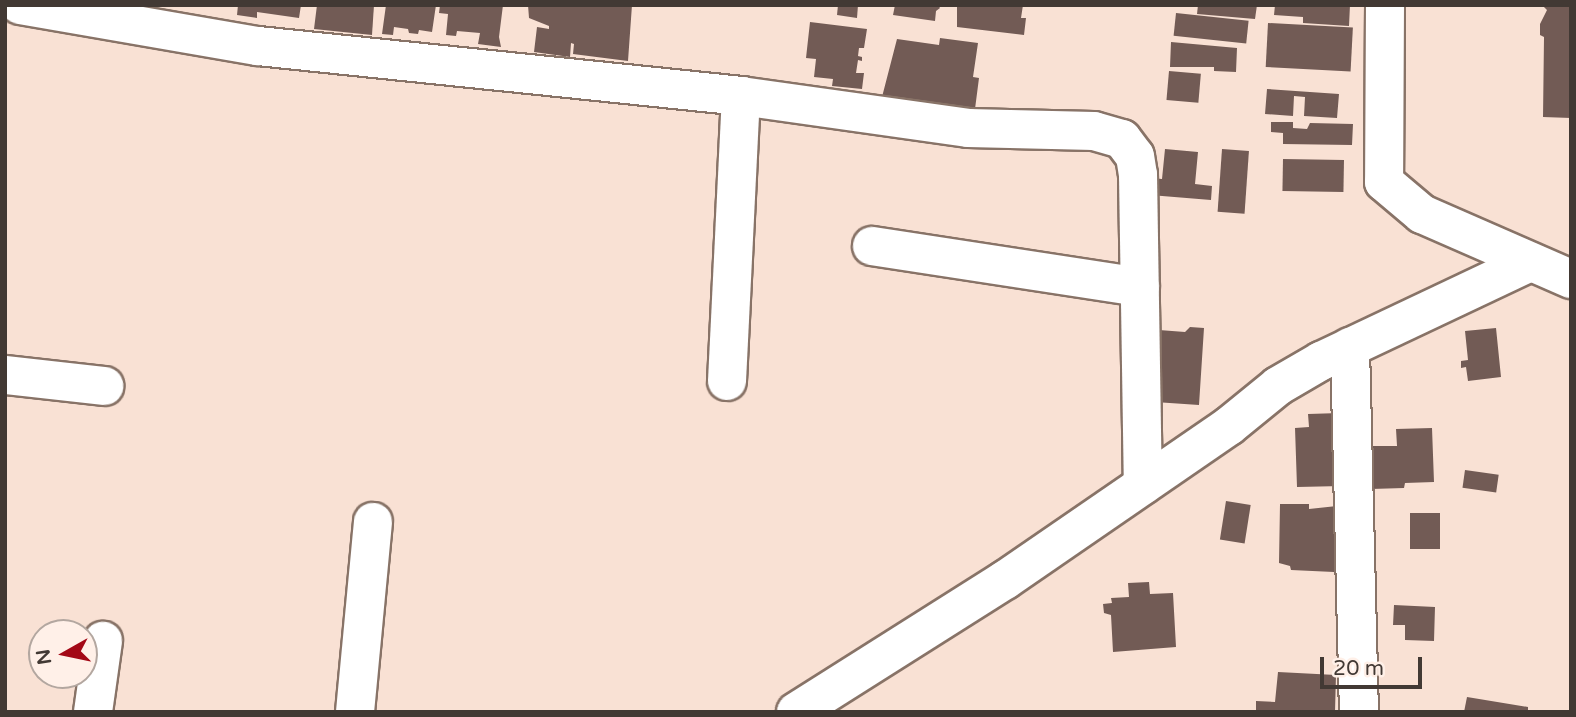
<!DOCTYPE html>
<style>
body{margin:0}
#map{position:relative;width:1576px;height:717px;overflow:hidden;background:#f9e1d4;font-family:"Varela Round",sans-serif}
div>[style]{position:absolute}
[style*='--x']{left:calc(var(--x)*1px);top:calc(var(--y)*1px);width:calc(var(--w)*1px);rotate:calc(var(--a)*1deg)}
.building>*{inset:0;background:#725b55;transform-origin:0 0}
.roads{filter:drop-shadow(2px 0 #887367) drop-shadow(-2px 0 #887367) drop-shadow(0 2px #887367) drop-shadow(0 -2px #887367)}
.minor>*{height:38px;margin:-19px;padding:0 19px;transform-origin:19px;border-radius:19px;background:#fff}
span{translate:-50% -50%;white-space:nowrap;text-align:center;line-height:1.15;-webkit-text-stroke:7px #fff0e8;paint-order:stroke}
.frame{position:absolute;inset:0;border:7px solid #423934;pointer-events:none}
.north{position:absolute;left:28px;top:619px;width:70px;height:70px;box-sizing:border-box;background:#fff0e8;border:2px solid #b3a7a0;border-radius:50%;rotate:261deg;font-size:19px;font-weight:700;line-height:28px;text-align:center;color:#423934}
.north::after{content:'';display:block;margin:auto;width:24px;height:32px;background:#a30816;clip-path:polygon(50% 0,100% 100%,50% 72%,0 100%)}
.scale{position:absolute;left:1320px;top:657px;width:102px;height:32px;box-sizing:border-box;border:4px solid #423934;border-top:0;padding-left:9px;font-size:21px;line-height:24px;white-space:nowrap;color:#423934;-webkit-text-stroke:5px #fff0e8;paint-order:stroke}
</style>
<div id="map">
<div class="building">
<i style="clip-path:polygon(238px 5px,301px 5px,299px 18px,257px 12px,257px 18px,237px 15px)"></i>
<i style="clip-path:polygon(317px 5px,374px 5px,372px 35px,314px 29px)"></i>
<i style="clip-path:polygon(386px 5px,436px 5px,432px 32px,419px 30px,418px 34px,409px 33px,408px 29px,394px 27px,393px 35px,382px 34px)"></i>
<i style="clip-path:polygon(440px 5px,503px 5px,499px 37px,501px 47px,478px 44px,480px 33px,457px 31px,456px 36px,446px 35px,448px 14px,439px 13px)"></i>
<i style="clip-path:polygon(528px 5px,632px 5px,628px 61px,573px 54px,574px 44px,571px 43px,570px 57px,534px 52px,537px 27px,549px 29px,549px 26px,529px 18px)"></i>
<i style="clip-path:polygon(838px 5px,858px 5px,857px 18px,837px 15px)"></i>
<i style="clip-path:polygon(895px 5px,938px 5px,940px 8px,936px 11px,935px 21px,893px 15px)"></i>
<i style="clip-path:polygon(957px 5px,1023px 5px,1021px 18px,1026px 18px,1024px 35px,957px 27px)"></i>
<i style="clip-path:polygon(1198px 5px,1257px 5px,1255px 19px,1197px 14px)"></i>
<i style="clip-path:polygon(1275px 5px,1350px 5px,1349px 26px,1303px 23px,1303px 17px,1274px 15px)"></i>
<i style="clip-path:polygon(1542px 5px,1571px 5px,1571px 118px,1543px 117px,1544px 37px,1540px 35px,1540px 24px,1547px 10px)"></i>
<i style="left:1176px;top:13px;width:73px;height:23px;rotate:6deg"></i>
<i style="clip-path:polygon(810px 22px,867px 29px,864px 48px,859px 48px,858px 56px,862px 57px,862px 61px,858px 60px,856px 73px,864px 73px,862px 89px,832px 86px,833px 79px,814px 77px,816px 59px,806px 58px)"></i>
<i style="left:1268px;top:23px;width:85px;height:44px;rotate:3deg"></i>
<i style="clip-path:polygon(940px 38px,978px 43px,973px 77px,979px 78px,975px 109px,940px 104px,931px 107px,916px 101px,882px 97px,897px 39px,939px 45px)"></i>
<i style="clip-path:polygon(1171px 42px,1237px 48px,1236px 72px,1214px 71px,1214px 67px,1170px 67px)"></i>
<i style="left:1169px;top:71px;width:32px;height:29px;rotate:5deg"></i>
<i style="clip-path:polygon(1267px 89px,1339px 94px,1337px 118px,1304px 116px,1305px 97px,1294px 96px,1293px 116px,1265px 114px)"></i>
<i style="clip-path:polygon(1271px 122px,1293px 122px,1293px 128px,1307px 129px,1310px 123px,1353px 124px,1352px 145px,1283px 144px,1283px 133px,1271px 132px)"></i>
<i style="clip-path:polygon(1165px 149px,1198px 152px,1195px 184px,1212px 186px,1211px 200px,1150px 195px,1151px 178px,1162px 179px)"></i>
<i style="left:1222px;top:149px;width:27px;height:63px;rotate:4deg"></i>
<i style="left:1283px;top:159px;width:61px;height:32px;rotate:1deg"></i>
<i style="clip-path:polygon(1190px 327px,1204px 328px,1199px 405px,1155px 402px,1159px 330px,1185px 332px)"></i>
<i style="clip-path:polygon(1496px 328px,1501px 377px,1468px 381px,1466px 367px,1461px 368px,1461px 361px,1468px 360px,1465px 331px)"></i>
<i style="clip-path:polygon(1340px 413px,1342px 486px,1297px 487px,1295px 428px,1309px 427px,1308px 414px)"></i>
<i style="clip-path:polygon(1432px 428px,1434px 482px,1405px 483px,1404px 488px,1371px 489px,1370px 446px,1397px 446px,1396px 429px)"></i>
<i style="left:1465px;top:470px;width:34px;height:18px;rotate:8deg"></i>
<i style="left:1226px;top:501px;width:25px;height:39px;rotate:9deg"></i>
<i style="clip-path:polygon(1280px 504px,1309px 504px,1309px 509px,1337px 506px,1334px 572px,1291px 570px,1290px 566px,1279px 563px)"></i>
<i style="left:1410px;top:513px;width:30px;height:36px"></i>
<i style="clip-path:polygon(1149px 582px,1150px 594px,1173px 593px,1176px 647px,1113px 652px,1111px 615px,1104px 613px,1103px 604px,1112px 603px,1111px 598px,1129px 597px,1128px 583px)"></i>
<i style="clip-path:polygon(1394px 605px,1435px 607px,1434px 641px,1405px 640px,1405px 625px,1393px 625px)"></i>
<i style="clip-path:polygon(1278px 672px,1336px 675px,1335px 712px,1256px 712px,1256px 701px,1275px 702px)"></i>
<i style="clip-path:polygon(1467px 697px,1528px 707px,1528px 712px,1464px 712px)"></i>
</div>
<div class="roads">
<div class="minor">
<i style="--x:20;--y:5;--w:242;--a:9.8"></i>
<i style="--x:258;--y:46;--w:486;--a:5.9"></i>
<i style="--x:741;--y:96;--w:229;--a:8"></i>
<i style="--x:968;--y:128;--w:126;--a:1.4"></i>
<i style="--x:1094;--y:131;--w:29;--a:16"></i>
<i style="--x:1122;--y:139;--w:21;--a:53"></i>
<i style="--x:1135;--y:156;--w:19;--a:81"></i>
<i style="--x:1138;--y:175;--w:310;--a:89.1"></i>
<i style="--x:1385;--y:5;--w:177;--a:90.3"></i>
<i style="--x:1384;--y:182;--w:50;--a:40.1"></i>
<i style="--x:1422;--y:214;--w:163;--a:23.6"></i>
<i style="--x:872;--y:246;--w:271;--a:8.7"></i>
<i style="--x:1350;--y:347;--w:365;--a:88.6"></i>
<i style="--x:5;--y:375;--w:100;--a:6.3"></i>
<i style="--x:727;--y:381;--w:285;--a:-87.2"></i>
<i style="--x:93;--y:712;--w:72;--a:-82"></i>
<i style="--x:355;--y:712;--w:191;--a:-84.6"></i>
<i style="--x:796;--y:712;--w:247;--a:-32.3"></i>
<i style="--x:1005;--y:580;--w:272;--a:-34.5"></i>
<i style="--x:1229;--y:426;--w:63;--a:-39.2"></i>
<i style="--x:1278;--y:386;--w:50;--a:-30.2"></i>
<i style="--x:1321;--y:361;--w:231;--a:-25.3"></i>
</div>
</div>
<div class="frame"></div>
<div class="north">N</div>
<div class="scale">20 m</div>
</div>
